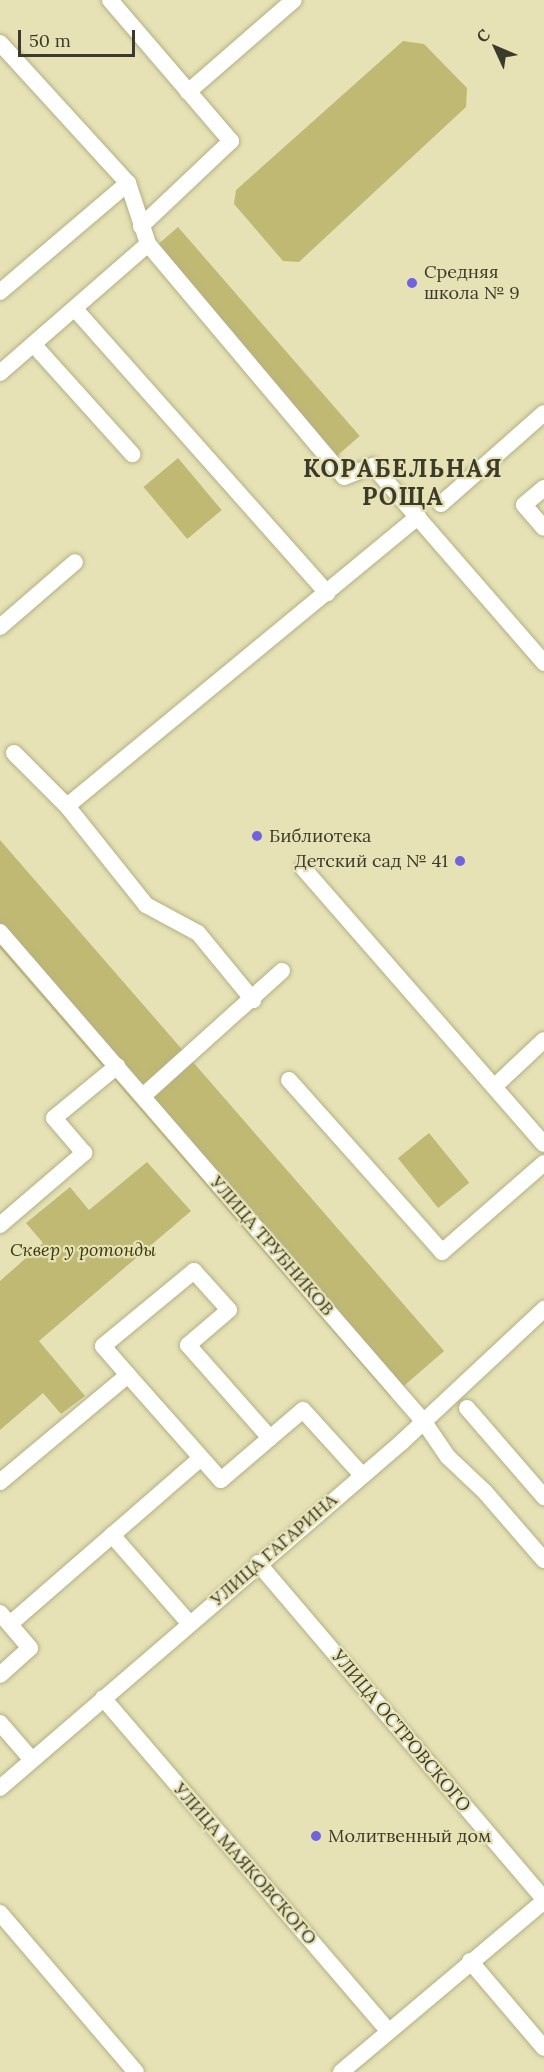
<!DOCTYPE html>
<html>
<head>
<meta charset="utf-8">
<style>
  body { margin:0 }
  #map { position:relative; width:544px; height:2072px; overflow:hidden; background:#e6e2b6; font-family:Lora,serif }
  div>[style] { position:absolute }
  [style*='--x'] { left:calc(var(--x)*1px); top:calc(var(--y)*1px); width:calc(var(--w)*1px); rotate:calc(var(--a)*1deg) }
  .green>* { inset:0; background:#c0b974; transform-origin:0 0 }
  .roads { filter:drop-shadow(0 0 2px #b4b085) drop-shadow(0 0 2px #b4b085) }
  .minor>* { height:16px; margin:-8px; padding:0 8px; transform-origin:8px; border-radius:8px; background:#fff }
  .dots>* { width:16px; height:16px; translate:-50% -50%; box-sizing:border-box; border:3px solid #e6e2b6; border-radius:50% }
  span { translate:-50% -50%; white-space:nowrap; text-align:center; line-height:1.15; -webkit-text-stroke:4.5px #e6e2b6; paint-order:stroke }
  .poi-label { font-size:18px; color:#3c3a29 }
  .left { translate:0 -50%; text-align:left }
  .right { translate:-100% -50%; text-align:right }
  .street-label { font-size:18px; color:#3c3a29 }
  .park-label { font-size:18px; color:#3d380d; font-style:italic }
  .district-label { font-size:24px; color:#3c3a29; font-weight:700; letter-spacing:1.5px }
  .north { position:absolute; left:466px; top:18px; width:60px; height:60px; -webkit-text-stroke:4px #e6e2b6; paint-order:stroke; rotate:314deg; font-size:16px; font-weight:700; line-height:24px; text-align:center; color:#3c3a29 }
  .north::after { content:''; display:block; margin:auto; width:21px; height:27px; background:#3c3a29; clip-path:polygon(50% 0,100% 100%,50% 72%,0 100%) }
  .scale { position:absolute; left:18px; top:30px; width:117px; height:27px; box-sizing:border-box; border:3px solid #3c3a29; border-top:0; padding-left:8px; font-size:18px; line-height:21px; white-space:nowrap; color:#3c3a29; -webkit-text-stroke:4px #e6e2b6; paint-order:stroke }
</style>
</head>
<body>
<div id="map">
  <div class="green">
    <div style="clip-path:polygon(403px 41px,424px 44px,467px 88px,466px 107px,299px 262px,283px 261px,234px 204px,236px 190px)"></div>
    <div style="left:178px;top:227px;width:277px;height:30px;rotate:49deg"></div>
    <div style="left:178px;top:458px;width:68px;height:45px;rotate:50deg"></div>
    <div style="left:0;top:840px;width:677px;height:71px;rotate:49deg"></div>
    <div style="left:429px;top:1133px;width:64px;height:40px;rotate:51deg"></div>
    <div style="clip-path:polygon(147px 1162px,191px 1211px,39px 1341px,85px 1396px,61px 1414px,43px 1393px,0 1430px,0 1281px,43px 1243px,26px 1223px,70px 1187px,89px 1210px)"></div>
  </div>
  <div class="roads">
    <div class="minor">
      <div style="--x:110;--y:0;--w:186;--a:49.4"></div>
      <div style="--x:231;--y:141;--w:124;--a:136.6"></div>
      <div style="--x:0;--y:43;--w:190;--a:47.6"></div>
      <div style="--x:128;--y:183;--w:64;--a:71.8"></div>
      <div style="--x:148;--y:244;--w:304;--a:49.9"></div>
      <div style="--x:344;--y:477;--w:31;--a:-21"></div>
      <div style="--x:373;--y:466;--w:261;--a:49"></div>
      <div style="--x:188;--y:92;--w:140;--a:-41"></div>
      <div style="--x:0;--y:292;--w:168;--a:-40.4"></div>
      <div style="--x:75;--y:309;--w:380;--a:48.4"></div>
      <div style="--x:34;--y:345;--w:147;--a:48"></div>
      <div style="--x:0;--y:373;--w:196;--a:-41.1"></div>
      <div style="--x:544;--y:488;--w:26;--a:140"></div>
      <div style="--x:524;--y:505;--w:30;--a:49"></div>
      <div style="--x:441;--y:504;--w:137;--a:-41.5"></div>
      <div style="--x:0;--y:627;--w:99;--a:-40.9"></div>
      <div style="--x:14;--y:753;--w:75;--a:45"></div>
      <div style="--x:67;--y:806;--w:127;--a:51.4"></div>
      <div style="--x:146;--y:905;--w:59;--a:28.3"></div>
      <div style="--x:198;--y:933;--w:87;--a:50.6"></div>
      <div style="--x:67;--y:806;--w:455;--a:-39.5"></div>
      <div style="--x:303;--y:868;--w:366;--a:48.9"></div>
      <div style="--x:0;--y:932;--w:648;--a:49.13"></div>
      <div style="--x:424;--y:1422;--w:42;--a:55.6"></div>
      <div style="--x:448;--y:1457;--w:51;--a:43.4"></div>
      <div style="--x:485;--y:1492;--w:90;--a:49.1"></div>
      <div style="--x:289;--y:1080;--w:230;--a:48.3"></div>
      <div style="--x:442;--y:1252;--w:135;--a:-41.1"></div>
      <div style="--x:495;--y:1086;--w:67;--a:-43.2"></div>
      <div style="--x:143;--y:1096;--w:187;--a:-42"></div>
      <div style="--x:0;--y:1225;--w:111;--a:-40.6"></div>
      <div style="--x:84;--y:1153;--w:46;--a:-130.6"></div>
      <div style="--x:54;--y:1118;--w:82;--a:-39.5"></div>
      <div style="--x:128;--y:1375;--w:140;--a:48.5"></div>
      <div style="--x:221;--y:1480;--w:65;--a:-40.6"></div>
      <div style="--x:467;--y:1408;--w:118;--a:49.1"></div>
      <div style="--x:0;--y:1482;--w:167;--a:-39.9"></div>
      <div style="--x:128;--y:1375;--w:38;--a:-131"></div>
      <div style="--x:103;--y:1346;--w:118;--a:-39.5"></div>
      <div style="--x:194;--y:1271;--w:52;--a:48.1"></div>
      <div style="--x:229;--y:1310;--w:54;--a:139.5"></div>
      <div style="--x:188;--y:1345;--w:124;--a:48.6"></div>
      <div style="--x:270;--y:1438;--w:43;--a:-40.3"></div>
      <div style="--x:303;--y:1410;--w:88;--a:47.8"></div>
      <div style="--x:112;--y:1535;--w:117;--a:48.8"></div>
      <div style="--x:258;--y:1563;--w:441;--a:49.6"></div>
      <div style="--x:0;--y:1613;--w:46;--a:49.4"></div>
      <div style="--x:30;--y:1648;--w:40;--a:138"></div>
      <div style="--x:10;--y:1624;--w:253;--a:-41"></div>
      <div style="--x:103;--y:1698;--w:436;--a:49.4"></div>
      <div style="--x:0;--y:1723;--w:49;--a:49.1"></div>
      <div style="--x:0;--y:1788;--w:530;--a:-40.72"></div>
      <div style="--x:402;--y:1442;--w:195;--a:-43.1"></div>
      <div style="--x:0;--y:1913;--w:209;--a:49.5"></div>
      <div style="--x:470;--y:1961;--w:114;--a:49.6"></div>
      <div style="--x:341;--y:2072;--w:265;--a:-40.1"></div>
    </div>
  </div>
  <div class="dots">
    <div style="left:412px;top:283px;background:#6f63de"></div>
    <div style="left:257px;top:836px;background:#6f63de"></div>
    <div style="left:460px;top:861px;background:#6f63de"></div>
    <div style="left:316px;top:1836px;background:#6f63de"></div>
  </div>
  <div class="poi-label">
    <span class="left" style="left:424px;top:283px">Средняя<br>школа № 9</span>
    <span class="left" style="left:269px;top:836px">Библиотека</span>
    <span class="right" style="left:448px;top:861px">Детский сад № 41</span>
    <span class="left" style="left:328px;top:1836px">Молитвенный дом</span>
  </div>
  <div class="street-label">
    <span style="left:272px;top:1246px;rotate:49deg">УЛИЦА ТРУБНИКОВ</span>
    <span style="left:274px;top:1550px;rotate:-41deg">УЛИЦА ГАГАРИНА</span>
    <span style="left:401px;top:1731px;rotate:50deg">УЛИЦА ОСТРОВСКОГО</span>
    <span style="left:245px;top:1864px;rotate:49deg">УЛИЦА МАЯКОВСКОГО</span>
  </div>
  <div class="park-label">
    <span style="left:83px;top:1250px">Сквер у ротонды</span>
  </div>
  <div class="district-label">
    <span style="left:403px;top:483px">КОРАБЕЛЬНАЯ<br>РОЩА</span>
  </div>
  <div class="north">С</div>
  <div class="scale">50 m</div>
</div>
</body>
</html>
